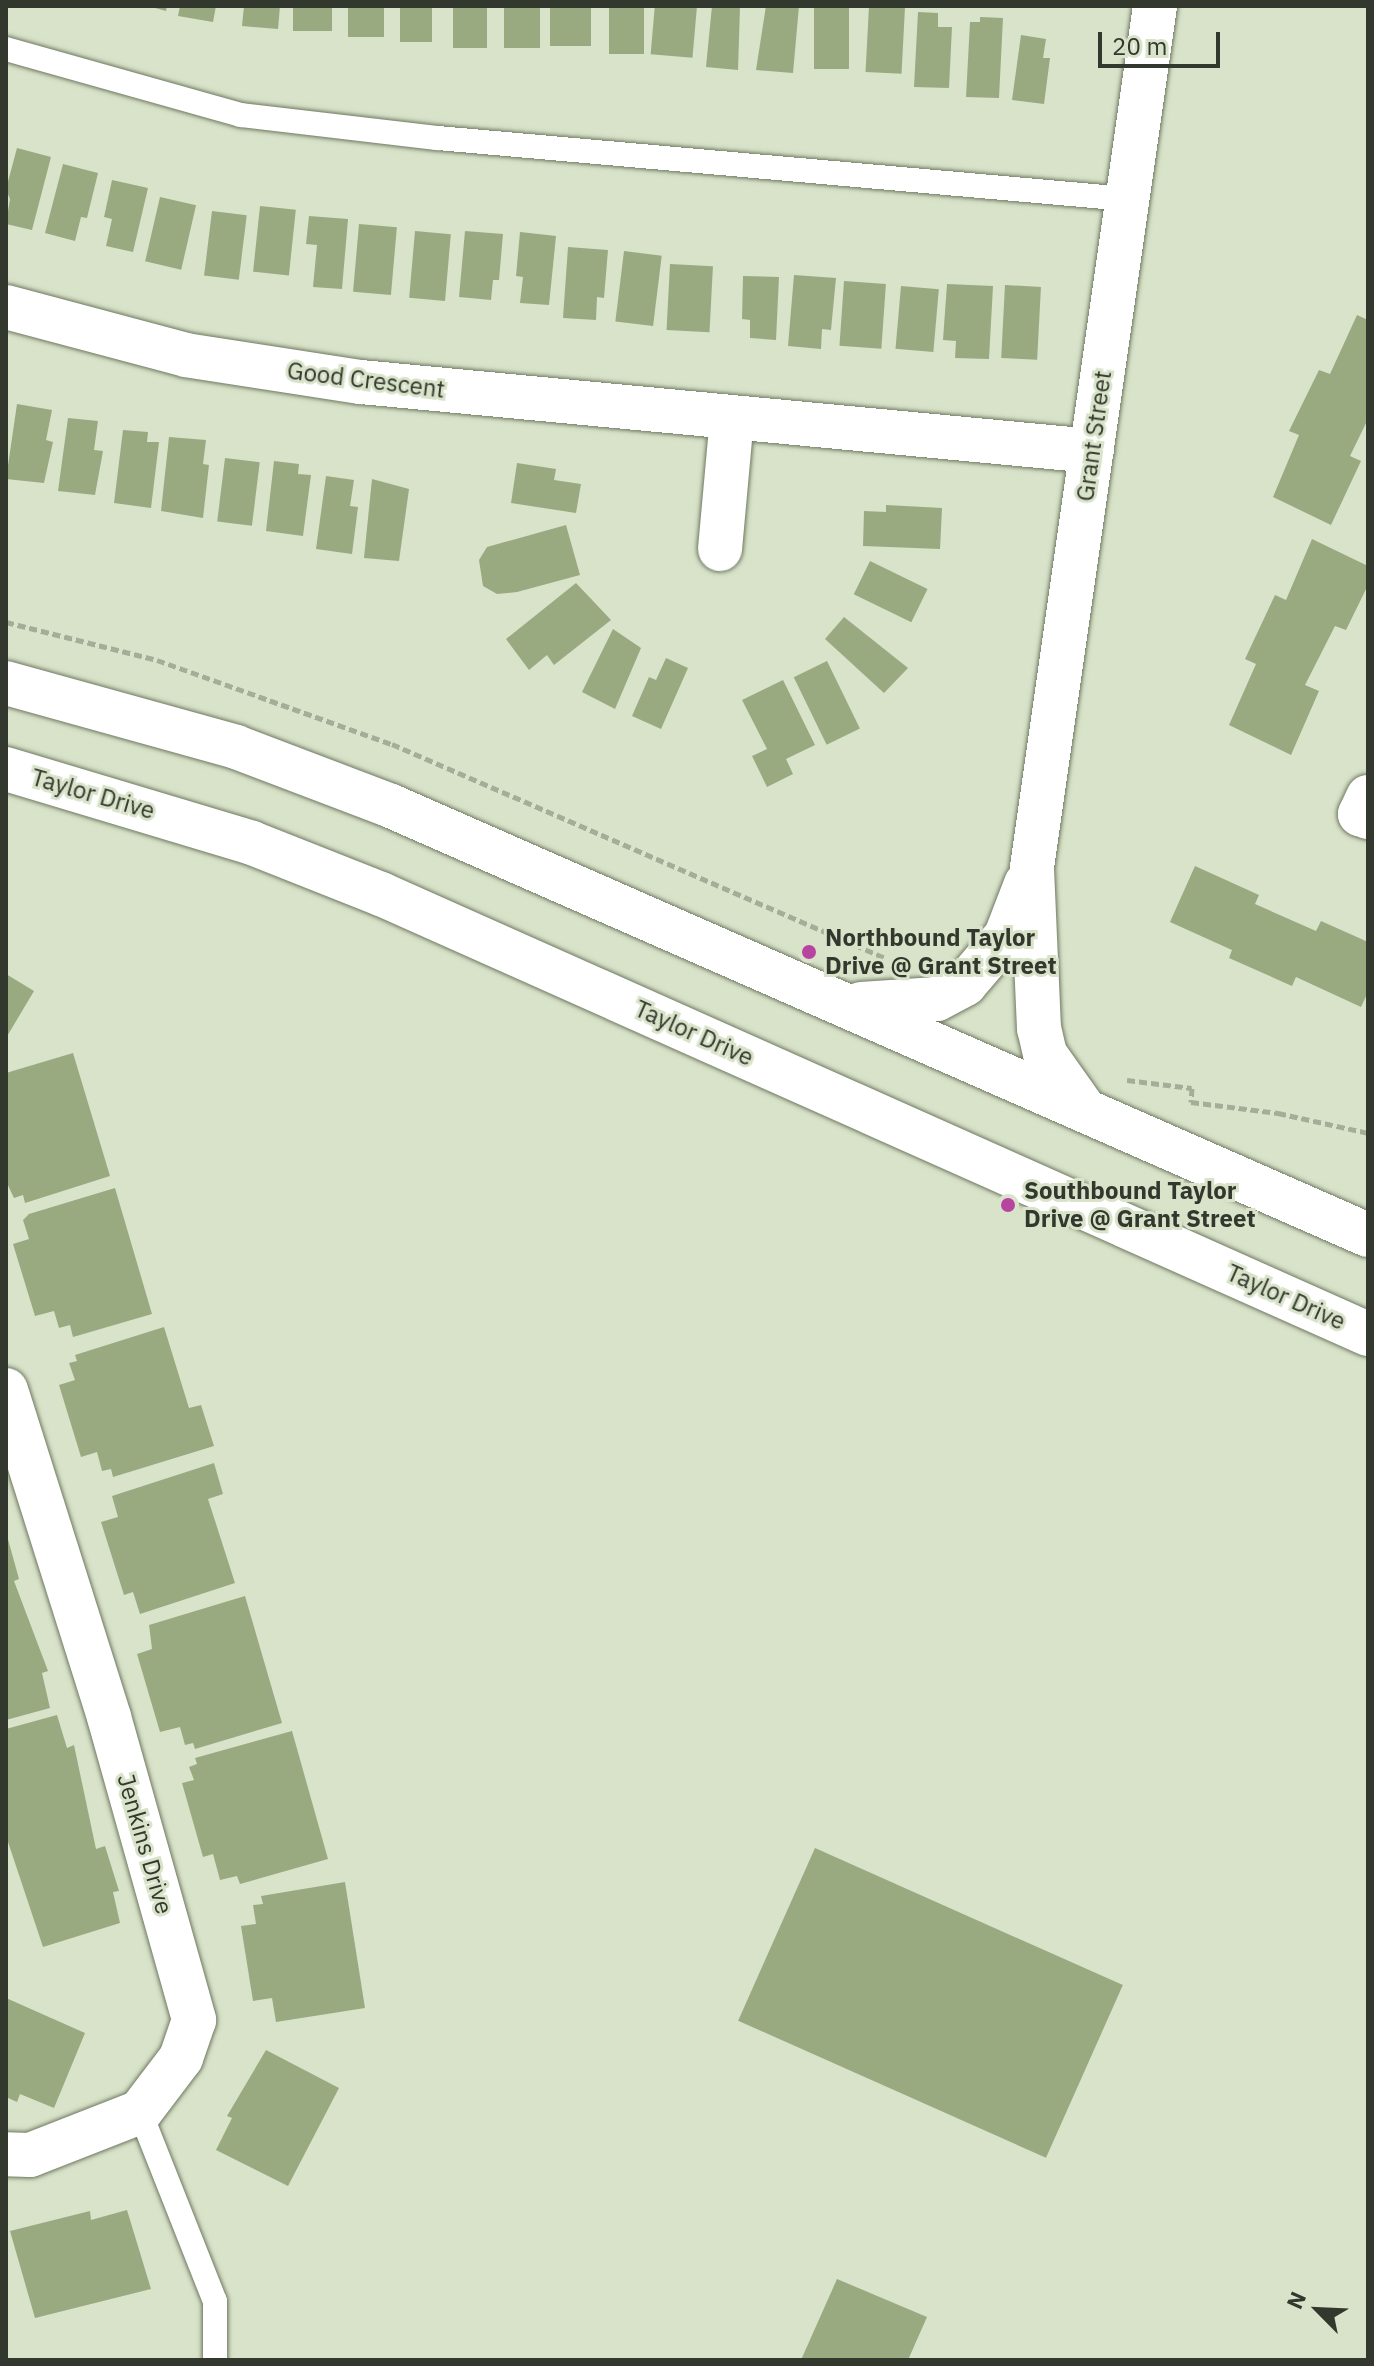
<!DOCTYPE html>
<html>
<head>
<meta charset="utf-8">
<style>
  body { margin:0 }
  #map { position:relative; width:1374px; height:2366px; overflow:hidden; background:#d8e3c9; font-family:"IBM Plex Sans",sans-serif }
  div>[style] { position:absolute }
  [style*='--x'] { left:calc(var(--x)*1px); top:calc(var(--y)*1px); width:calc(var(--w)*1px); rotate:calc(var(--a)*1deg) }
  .building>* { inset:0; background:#99aa81; transform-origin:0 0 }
  .path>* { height:5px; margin-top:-2.5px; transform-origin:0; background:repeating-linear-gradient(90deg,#a4ad98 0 8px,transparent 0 12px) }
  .roads { filter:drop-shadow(0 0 2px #6f7962) drop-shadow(0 0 2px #6f7962) }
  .lane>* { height:24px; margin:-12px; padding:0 12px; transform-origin:12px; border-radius:12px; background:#fff }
  .street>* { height:44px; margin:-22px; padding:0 22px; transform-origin:22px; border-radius:22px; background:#fff }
  .secondary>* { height:44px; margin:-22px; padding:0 22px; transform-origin:22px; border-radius:22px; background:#fff }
  .dots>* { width:22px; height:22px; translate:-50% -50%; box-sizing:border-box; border:4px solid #d8e3c9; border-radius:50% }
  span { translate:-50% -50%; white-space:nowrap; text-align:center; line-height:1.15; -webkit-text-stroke:6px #d8e3c9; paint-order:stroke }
  .street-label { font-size:24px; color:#33382e }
  .poi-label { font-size:24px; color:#33382e; font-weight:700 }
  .left { translate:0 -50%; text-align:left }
  .frame { position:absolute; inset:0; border:8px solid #33382e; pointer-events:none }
  .north { position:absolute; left:1278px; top:2270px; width:80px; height:80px; -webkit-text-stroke:6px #d8e3c9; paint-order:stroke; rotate:294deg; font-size:22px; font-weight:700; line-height:32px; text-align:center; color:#33382e }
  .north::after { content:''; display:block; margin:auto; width:28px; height:36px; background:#33382e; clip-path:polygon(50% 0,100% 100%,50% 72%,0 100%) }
  .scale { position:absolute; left:1098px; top:32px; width:122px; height:36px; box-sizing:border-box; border:4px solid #33382e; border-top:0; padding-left:10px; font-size:24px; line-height:28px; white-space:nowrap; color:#33382e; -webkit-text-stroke:6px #d8e3c9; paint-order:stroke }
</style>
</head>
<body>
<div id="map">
  <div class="building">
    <div style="clip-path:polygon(148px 6px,167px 6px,166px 11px)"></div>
    <div style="clip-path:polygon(180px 6px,216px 6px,213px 22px,178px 16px)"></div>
    <div style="clip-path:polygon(244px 6px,280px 6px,278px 29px,242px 26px)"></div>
    <div style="left:293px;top:6px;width:39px;height:25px"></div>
    <div style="left:348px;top:6px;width:36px;height:31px"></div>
    <div style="left:400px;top:6px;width:32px;height:36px"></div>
    <div style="left:453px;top:6px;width:34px;height:42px"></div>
    <div style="left:504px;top:6px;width:36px;height:42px"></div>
    <div style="left:550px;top:6px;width:41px;height:40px"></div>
    <div style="left:609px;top:6px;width:35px;height:48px"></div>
    <div style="left:697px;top:6px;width:52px;height:42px;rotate:95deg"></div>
    <div style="clip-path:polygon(712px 6px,740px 6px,738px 70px,706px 67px)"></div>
    <div style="clip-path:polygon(766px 6px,799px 6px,793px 73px,756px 70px)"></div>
    <div style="left:814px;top:6px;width:35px;height:63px"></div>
    <div style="left:869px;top:6px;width:36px;height:66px;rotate:3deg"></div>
    <div style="clip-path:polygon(918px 12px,938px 13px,938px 27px,952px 27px,949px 88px,914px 87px)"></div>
    <div style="clip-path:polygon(980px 17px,1003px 18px,999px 98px,966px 97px,970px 22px,980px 22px)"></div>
    <div style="clip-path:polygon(1021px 35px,1046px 39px,1043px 58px,1050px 58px,1044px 104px,1012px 100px)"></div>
    <div style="clip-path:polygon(17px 148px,51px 157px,32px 230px,6px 224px,10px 199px,6px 189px)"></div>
    <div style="clip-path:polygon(63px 164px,98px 173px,87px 218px,81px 217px,75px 241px,45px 233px)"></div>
    <div style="clip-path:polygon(112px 180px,148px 188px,133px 252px,106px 246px,112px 219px,104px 217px)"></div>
    <div style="left:160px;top:197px;width:37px;height:66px;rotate:13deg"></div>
    <div style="left:260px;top:206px;width:36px;height:66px;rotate:6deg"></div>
    <div style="left:212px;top:211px;width:35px;height:65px;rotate:7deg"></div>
    <div style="clip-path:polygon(309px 216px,348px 219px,342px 289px,313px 287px,317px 245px,306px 244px)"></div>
    <div style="left:359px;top:224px;width:38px;height:68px;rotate:5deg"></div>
    <div style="left:415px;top:231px;width:36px;height:67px;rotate:5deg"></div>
    <div style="clip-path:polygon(465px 231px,503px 234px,499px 280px,493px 280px,491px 300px,459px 297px)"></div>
    <div style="clip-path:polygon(520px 232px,556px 236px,549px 305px,520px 303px,523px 277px,516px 276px)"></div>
    <div style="clip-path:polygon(568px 247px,608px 250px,604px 298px,597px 297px,596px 320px,563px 318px)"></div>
    <div style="left:624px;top:251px;width:38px;height:71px;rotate:7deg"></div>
    <div style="left:670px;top:264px;width:43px;height:66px;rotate:3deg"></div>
    <div style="clip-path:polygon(794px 275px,836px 278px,831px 330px,822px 329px,821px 349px,788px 346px)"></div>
    <div style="clip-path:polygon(743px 276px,779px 277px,776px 340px,750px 338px,750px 320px,742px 319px)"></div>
    <div style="left:844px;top:281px;width:42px;height:65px;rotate:4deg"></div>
    <div style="clip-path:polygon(947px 284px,993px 286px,989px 359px,955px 358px,956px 341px,943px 340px)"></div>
    <div style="left:1005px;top:285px;width:36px;height:73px;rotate:3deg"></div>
    <div style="left:901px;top:286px;width:38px;height:63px;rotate:5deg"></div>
    <div style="clip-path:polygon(1357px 315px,1368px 320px,1368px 419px,1350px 456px,1361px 461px,1331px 525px,1273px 497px,1299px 435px,1289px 431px,1319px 370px,1330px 374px)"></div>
    <div style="clip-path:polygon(17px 404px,52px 410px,46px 440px,53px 442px,44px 483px,6px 479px)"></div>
    <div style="clip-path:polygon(68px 418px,98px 421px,94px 450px,103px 451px,95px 495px,58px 491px)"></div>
    <div style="clip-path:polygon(123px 430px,148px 432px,147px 442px,159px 442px,151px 508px,114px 503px)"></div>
    <div style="clip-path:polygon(169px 437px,206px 440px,203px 464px,209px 465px,203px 518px,161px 511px)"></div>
    <div style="left:225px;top:458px;width:35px;height:64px;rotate:7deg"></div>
    <div style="clip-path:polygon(274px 461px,299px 464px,298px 474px,311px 475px,303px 536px,266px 531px)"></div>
    <div style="clip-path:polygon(517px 463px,556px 469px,554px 480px,581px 484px,576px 513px,511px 503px)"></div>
    <div style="clip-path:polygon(326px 476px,354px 480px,350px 506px,358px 507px,352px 554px,316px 549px)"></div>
    <div style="clip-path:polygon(372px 479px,409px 489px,399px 561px,364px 558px)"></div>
    <div style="clip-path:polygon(886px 505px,942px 508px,940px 549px,863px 546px,864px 511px,886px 512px)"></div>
    <div style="clip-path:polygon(566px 525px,580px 575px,517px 592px,497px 594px,483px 586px,479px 560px,487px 547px)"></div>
    <div style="clip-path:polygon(1312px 539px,1368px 566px,1368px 585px,1346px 630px,1335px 626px,1305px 685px,1319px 691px,1291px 755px,1229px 725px,1256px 664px,1245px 659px,1275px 595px,1286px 600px)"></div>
    <div style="left:870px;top:561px;width:64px;height:37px;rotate:26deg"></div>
    <div style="clip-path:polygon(576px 583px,611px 620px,554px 665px,547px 655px,529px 670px,506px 639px)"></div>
    <div style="clip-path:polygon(844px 617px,908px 668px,884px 693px,825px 639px)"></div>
    <div style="clip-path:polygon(613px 629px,641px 648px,615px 709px,582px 692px)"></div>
    <div style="clip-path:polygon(666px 658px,688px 668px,661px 729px,632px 716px,649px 677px,656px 680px)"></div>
    <div style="left:827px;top:661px;width:75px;height:37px;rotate:64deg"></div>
    <div style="clip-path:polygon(783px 680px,815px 745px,786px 759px,793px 774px,767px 787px,752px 756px,767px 749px,742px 700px)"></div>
    <div style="clip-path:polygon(1195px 866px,1259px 895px,1255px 904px,1316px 931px,1321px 921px,1368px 942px,1368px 992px,1361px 1007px,1296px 977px,1292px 986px,1229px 958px,1232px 950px,1170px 922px)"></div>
    <div style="clip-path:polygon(6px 974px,34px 991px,6px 1038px)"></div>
    <div style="clip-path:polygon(73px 1053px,110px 1176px,25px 1203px,23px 1195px,14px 1198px,6px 1181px,6px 1073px)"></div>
    <div style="clip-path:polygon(115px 1188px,152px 1314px,73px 1337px,70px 1325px,59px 1328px,54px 1311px,35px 1316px,13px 1244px,29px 1239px,23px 1220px,29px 1214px)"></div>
    <div style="clip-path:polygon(164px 1327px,189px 1408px,201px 1405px,214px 1446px,113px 1477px,111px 1469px,102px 1471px,97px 1452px,81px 1457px,59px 1385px,75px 1380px,69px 1363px,77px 1361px,75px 1355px)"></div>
    <div style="clip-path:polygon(214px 1463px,223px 1494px,208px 1499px,235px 1583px,140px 1614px,133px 1592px,124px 1595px,101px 1522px,118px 1517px,112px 1496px)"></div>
    <div style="clip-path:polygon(6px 1532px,19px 1579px,14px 1581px,48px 1671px,42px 1673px,50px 1708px,6px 1720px)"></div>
    <div style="clip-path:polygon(245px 1596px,282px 1723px,195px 1749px,193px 1743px,185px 1745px,180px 1727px,160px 1732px,137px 1654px,152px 1649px,149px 1625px)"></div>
    <div style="clip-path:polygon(57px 1715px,67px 1748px,74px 1745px,96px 1849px,105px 1846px,119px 1891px,113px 1892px,120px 1923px,43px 1947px,6px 1836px,6px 1729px)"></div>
    <div style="clip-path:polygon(292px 1731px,328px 1859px,240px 1884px,237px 1876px,220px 1880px,213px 1854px,203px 1857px,182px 1783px,194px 1780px,189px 1767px,197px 1764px,195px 1758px)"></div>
    <div style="left:815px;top:1848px;width:337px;height:189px;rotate:24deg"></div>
    <div style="clip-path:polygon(345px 1882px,365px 2008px,276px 2022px,272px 1998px,253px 2001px,241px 1926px,256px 1924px,253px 1905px,263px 1904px,261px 1896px)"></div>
    <div style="clip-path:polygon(6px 1998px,85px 2033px,54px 2108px,20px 2094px,17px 2102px,6px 2097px)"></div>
    <div style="clip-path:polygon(266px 2050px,339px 2088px,288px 2186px,216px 2150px,232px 2118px,227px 2116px)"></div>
    <div style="clip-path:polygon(127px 2210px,151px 2289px,35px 2318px,10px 2231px,90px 2211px,91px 2220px)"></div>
    <div style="clip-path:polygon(837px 2279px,927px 2317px,908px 2360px,801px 2360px)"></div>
  </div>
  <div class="path">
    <div style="--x:6;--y:622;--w:156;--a:14.1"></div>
    <div style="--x:157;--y:660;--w:250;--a:19.7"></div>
    <div style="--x:392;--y:744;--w:537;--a:23.46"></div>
    <div style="--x:1127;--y:1080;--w:65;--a:7"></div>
    <div style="--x:1192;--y:1088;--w:14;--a:94"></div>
    <div style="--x:1191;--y:1102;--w:88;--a:7.2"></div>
    <div style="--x:1278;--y:1113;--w:92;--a:12.5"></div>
  </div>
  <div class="roads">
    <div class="lane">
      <div style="--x:6;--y:49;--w:244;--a:15.7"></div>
      <div style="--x:241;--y:115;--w:198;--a:6.7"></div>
      <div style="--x:438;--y:138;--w:692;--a:5.06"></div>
      <div style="--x:140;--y:2112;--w:203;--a:68.4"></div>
      <div style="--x:215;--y:2301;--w:59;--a:90"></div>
    </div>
    <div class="street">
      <div style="--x:6;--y:307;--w:186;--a:14.9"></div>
      <div style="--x:186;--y:355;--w:177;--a:8.8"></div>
      <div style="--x:361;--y:382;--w:734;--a:5.39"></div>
      <div style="--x:720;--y:549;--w:132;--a:-84.8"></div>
      <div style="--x:1368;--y:797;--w:19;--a:115"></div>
      <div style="--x:1360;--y:814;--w:9;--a:21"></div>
      <div style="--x:6;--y:1390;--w:343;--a:72.5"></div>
      <div style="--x:109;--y:1717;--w:315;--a:74.3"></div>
      <div style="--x:194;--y:2020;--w:40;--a:108.9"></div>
      <div style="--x:181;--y:2058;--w:68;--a:127.2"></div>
      <div style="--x:140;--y:2112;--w:118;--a:158.6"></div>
      <div style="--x:30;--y:2155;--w:24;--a:-178"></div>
    </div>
    <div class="secondary">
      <div style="--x:6;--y:683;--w:239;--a:15.5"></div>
      <div style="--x:236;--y:747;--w:166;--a:20.8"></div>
      <div style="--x:391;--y:806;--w:1067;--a:23.71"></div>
      <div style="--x:6;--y:769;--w:257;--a:16.7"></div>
      <div style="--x:252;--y:843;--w:139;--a:21.6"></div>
      <div style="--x:381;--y:894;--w:1081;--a:24.03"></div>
      <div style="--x:861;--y:1004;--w:76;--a:-3.8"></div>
      <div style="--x:937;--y:999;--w:32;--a:-28"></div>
      <div style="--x:965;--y:984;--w:63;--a:-49.5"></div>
      <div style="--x:1006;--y:936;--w:56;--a:-69"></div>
      <div style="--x:1081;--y:1105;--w:62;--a:-125.2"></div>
      <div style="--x:1045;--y:1054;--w:26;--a:-103"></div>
      <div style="--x:1039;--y:1029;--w:162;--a:-92.5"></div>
      <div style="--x:1032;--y:867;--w:870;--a:-81.87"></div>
    </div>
  </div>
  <div class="dots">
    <div style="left:809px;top:952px;background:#b745a0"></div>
    <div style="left:1008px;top:1205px;background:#b745a0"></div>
  </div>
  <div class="street-label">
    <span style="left:366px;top:380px;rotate:7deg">Good Crescent</span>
    <span style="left:1094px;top:436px;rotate:-82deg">Grant Street</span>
    <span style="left:93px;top:794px;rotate:16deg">Taylor Drive</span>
    <span style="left:694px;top:1033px;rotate:24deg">Taylor Drive</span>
    <span style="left:1286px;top:1297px;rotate:24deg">Taylor Drive</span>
    <span style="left:145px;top:1844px;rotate:74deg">Jenkins Drive</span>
  </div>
  <div class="poi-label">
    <span class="left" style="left:825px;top:952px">Northbound Taylor<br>Drive @ Grant Street</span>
    <span class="left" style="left:1024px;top:1205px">Southbound Taylor<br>Drive @ Grant Street</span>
  </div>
  <div class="frame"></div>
  <div class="north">N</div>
  <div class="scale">20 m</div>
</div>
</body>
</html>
